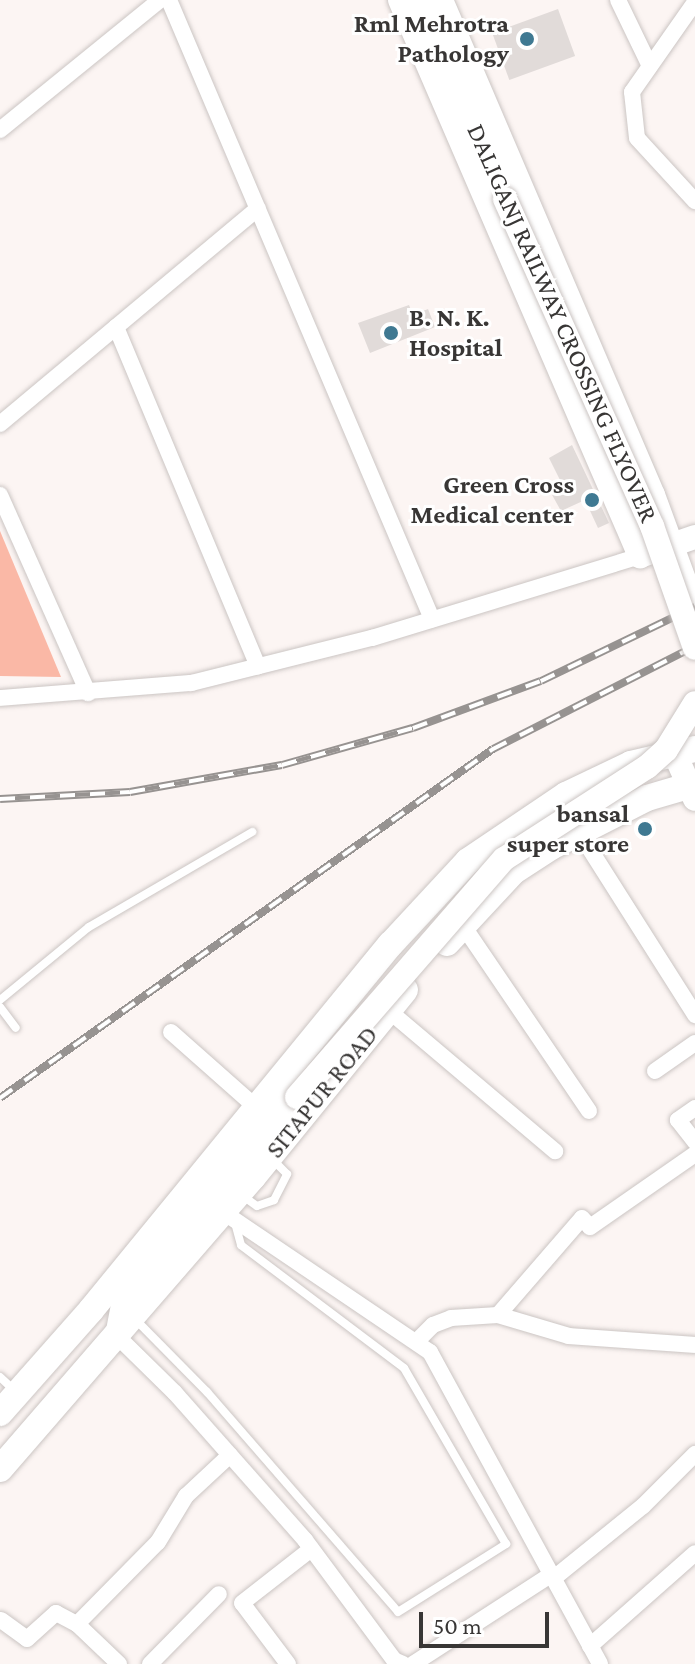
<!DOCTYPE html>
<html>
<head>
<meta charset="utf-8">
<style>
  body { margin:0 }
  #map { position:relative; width:695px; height:1664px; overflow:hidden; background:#fcf5f3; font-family:"Crimson Pro",serif }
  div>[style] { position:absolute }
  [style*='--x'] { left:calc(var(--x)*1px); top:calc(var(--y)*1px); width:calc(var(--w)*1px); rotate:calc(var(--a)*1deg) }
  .green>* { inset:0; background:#fab8a6 }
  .building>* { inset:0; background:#e1dbd9; transform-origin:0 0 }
  .roads { filter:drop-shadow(0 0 2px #cbc5c3) drop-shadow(0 0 2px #cbc5c3) }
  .lane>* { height:8px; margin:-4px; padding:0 4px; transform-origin:4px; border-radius:4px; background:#fff }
  .street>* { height:16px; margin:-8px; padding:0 8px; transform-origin:8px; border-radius:8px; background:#fff }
  .secondary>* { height:24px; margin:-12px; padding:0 12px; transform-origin:12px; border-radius:12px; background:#fff }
  .primary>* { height:26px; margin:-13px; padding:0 13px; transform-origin:13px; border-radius:13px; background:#fff }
  .rail>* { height:8px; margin-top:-4px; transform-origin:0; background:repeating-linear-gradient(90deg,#fff 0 15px,#979391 0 30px); box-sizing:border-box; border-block:2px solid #979391 }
  .bridges { filter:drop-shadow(0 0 2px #cbc5c3) drop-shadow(0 0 2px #cbc5c3) }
  .secondary-bridge>* { height:24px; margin:-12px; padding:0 12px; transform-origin:12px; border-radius:12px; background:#fff }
  .dots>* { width:22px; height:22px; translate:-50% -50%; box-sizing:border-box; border:4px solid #fff; border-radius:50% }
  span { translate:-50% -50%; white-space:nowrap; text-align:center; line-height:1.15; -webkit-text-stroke:6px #fff; paint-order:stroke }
  .poi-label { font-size:26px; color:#383635; font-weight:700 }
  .right { translate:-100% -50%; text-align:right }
  .left { translate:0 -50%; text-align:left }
  .street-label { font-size:26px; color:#383635 }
  .scale { position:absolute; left:419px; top:1612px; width:130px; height:36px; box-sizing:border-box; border:4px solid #383635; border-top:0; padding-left:10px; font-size:24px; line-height:28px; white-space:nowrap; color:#383635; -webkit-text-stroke:6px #fff; paint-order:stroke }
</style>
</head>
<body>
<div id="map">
  <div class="green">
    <div style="clip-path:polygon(0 531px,61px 677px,0 676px)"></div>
  </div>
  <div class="building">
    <div style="left:558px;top:9px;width:50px;height:70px;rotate:70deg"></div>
    <div style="clip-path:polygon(409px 305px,413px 315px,428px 309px,435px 327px,370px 353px,358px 323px)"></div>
    <div style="clip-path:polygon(572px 445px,609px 523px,598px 528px,585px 500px,561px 511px,551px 493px,560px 480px,549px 458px)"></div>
  </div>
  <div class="roads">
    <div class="lane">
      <div style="--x:0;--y:1000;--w:115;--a:-39.4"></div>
      <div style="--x:89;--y:927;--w:189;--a:-30.2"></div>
      <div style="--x:0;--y:1007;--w:26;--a:53"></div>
      <div style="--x:243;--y:1196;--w:17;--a:36"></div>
      <div style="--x:257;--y:1206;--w:18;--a:-19"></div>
      <div style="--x:274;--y:1200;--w:29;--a:-63"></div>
      <div style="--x:287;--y:1174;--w:20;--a:-135"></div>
      <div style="--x:134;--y:1318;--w:104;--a:45.4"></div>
      <div style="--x:207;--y:1392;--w:291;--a:49"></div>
      <div style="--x:398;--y:1612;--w:128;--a:-32.2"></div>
      <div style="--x:506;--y:1544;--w:203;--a:-120.1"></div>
      <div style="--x:404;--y:1368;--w:204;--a:-143"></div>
      <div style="--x:241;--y:1245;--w:20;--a:-105"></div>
      <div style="--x:0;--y:1377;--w:19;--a:43"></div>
    </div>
    <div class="street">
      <div style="--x:169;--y:0;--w:673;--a:66.98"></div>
      <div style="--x:618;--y:0;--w:71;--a:64.2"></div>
      <div style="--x:695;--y:2;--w:110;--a:125"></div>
      <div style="--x:632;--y:92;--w:46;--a:83.8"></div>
      <div style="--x:637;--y:138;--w:86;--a:47.4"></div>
      <div style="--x:0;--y:130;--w:206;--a:-39.1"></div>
      <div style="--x:116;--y:327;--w:368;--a:67.3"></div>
      <div style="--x:0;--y:424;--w:336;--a:-39.9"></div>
      <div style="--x:0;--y:495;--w:217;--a:66"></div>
      <div style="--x:0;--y:698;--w:192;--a:-4.5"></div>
      <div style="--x:191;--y:683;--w:187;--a:-14"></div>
      <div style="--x:372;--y:638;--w:280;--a:-17"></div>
      <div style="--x:579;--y:832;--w:217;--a:57.6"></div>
      <div style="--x:462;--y:924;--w:226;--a:55.8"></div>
      <div style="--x:388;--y:1010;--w:219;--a:40.2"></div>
      <div style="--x:171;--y:1032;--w:115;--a:41.5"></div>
      <div style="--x:655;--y:1071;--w:49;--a:-35"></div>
      <div style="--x:695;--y:1108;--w:21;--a:145"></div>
      <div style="--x:678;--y:1120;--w:28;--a:52"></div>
      <div style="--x:223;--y:1212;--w:250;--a:34.1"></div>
      <div style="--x:430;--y:1352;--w:355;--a:61.4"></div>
      <div style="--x:498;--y:1315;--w:128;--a:-49.1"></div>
      <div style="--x:582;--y:1218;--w:12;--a:48"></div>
      <div style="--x:590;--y:1227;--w:128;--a:-34.8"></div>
      <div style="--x:117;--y:1336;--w:81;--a:44.5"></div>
      <div style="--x:175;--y:1393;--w:196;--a:48.5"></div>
      <div style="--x:305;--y:1540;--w:149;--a:53.4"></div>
      <div style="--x:394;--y:1660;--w:10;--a:24"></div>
      <div style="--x:416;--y:1342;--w:24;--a:-45"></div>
      <div style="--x:433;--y:1325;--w:19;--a:-21"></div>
      <div style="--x:451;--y:1318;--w:47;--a:-3.7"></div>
      <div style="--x:498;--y:1315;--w:74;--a:16.5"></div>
      <div style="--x:569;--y:1336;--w:126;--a:4.1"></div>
      <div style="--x:554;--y:1578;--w:114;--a:-39"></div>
      <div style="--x:643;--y:1506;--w:74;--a:-45"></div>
      <div style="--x:1;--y:1620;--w:32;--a:36"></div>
      <div style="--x:27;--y:1639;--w:39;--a:-42"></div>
      <div style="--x:56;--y:1613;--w:24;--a:28"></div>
      <div style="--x:590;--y:1646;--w:140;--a:-41.5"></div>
      <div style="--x:119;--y:1664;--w:58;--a:-136.4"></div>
      <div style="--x:77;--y:1624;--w:115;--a:-45.4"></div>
      <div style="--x:158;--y:1542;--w:54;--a:-58.7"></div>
      <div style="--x:186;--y:1496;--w:60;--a:-43"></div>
      <div style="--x:150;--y:1664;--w:98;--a:-45.4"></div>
      <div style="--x:288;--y:1664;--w:76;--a:-127"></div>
      <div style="--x:242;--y:1603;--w:88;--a:-38"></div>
      <div style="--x:413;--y:1664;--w:166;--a:-32.9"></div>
    </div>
    <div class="secondary">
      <div style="--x:400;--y:0;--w:606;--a:66.65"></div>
      <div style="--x:640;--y:556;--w:58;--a:-19.1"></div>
      <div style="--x:421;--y:0;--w:216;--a:67.1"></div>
      <div style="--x:441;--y:0;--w:538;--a:66.82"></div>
      <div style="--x:653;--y:495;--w:121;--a:69.8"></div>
      <div style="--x:675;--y:754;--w:49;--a:66"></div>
      <div style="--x:117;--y:1336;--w:36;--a:-79"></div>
      <div style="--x:124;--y:1301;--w:267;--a:-49.7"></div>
    </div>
    <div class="primary">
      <div style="--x:447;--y:943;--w:98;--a:-47.1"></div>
      <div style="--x:514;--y:871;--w:44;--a:-33"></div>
      <div style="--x:551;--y:847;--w:108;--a:-27"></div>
      <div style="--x:647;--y:798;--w:50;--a:-16.3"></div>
      <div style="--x:0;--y:1413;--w:137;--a:-48.5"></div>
      <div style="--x:91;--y:1310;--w:473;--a:-50.7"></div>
      <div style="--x:391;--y:944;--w:113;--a:-47.1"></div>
      <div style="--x:468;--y:861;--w:118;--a:-34"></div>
      <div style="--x:566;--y:795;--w:72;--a:-25.5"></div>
      <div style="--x:631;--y:764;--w:66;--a:-13.2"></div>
      <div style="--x:0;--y:1469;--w:386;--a:-49.1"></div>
      <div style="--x:253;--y:1177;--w:241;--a:-50.9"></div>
    </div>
  </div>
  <div class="rail">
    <div style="--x:0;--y:799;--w:130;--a:-3.1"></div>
    <div style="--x:130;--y:792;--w:154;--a:-10.1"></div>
    <div style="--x:282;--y:765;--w:136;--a:-15.8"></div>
    <div style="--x:413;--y:728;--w:136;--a:-20.2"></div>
    <div style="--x:541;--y:681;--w:171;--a:-25.7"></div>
    <div style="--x:0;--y:1098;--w:604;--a:-35.3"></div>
    <div style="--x:493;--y:749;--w:227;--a:-27"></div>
  </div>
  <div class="bridges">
    <div class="secondary-bridge">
      <div style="--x:505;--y:199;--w:359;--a:65.8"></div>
      <div style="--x:652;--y:526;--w:129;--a:70.6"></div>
      <div style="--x:297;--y:1097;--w:315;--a:-49"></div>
      <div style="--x:504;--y:859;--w:170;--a:-32.8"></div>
      <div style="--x:647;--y:767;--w:25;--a:-42"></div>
      <div style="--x:666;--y:750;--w:55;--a:-58.3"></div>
    </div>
  </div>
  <div class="dots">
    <div style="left:527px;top:39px;background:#3f7992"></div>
    <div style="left:391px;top:333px;background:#3f7992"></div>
    <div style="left:592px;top:500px;background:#3f7992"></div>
    <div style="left:645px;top:829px;background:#3f7992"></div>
  </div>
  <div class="poi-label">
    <span class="right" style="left:509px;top:39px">Rml Mehrotra<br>Pathology</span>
    <span class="left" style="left:409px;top:333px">B. N. K.<br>Hospital</span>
    <span class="right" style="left:574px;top:500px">Green Cross<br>Medical center</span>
    <span class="right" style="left:629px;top:829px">bansal<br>super store</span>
  </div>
  <div class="street-label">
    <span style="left:562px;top:323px;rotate:66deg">DALIGANJ RAILWAY CROSSING FLYOVER</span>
    <span style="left:322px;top:1092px;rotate:-51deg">SITAPUR ROAD</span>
  </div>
  <div class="scale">50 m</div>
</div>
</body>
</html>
